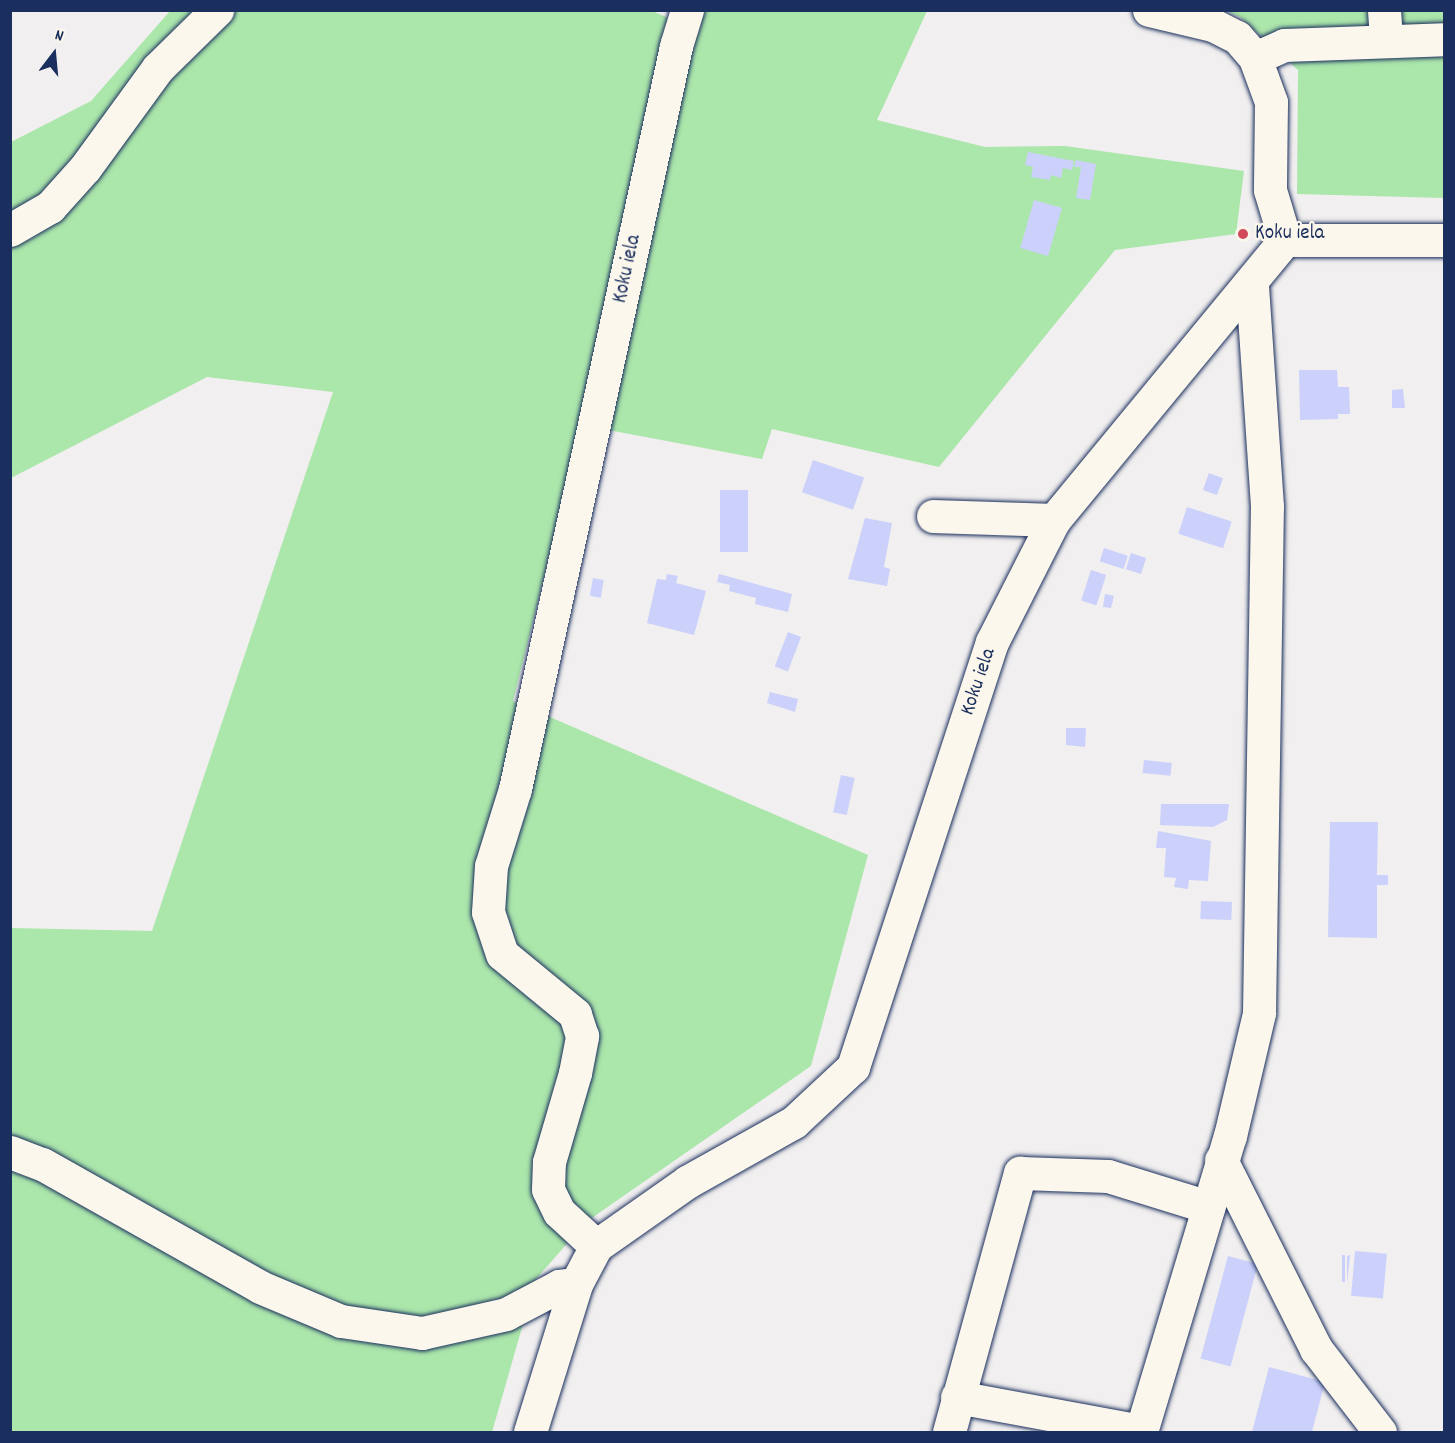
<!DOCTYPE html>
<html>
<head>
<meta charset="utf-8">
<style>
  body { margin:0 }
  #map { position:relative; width:1455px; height:1443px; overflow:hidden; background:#f1efef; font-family:Dekko,sans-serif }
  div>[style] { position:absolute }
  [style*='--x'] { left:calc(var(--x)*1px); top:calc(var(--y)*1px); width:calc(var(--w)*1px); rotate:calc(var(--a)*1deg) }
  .green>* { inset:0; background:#abe6ab }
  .building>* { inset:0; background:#cbd1fa; transform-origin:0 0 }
  .roads { filter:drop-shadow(0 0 2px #1b2f5e) drop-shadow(0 0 2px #1b2f5e) }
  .minor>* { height:33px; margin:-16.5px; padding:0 16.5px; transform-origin:16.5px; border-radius:16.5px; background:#fbf7ec }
  .dots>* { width:16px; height:16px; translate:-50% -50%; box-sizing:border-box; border:3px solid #fbf7ec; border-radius:50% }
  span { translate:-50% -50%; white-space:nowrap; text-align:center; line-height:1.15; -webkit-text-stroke:4.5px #fbf7ec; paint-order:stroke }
  .poi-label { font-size:21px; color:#1b2f5e }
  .left { translate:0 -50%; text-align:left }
  .street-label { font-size:21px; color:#1b2f5e }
  .frame { position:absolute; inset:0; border:12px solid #1b2f5e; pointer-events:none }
  .north { position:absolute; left:24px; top:24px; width:60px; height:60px; -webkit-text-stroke:4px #fbf7ec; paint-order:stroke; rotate:16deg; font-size:16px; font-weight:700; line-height:24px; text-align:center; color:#1b2f5e }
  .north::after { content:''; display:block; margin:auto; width:21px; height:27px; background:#1b2f5e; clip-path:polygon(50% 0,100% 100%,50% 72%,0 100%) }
</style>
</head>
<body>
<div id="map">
  <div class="green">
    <div style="clip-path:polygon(650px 10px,673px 20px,675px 10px,927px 11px,877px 120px,985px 147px,1065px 146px,1244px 171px,1236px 234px,1115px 250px,939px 467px,772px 429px,762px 459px,582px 425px,513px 701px,868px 855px,811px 1066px,586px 1222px,536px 1279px,492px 1432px,11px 1432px,11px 928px,152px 931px,333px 392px,207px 377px,11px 478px,11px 142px,91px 101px,170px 11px)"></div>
    <div style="clip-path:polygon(1226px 11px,1444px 11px,1444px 198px,1297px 194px,1298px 70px,1240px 17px)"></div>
  </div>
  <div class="building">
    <div style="clip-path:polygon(1028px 152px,1074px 161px,1072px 170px,1063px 168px,1061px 178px,1051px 175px,1050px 180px,1031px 177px,1033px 167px,1025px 165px)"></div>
    <div style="clip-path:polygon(1076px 160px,1096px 164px,1090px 200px,1076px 198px,1081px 167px,1074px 167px)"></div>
    <div style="left:1034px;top:200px;width:29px;height:50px;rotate:16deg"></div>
    <div style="clip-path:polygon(1299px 370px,1337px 370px,1338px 387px,1349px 387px,1350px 414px,1338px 414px,1338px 419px,1300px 420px)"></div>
    <div style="clip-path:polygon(1403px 389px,1405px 408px,1392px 408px,1392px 390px)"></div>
    <div style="left:813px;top:460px;width:54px;height:34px;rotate:19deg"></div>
    <div style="left:1209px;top:473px;width:15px;height:18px;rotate:20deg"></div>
    <div style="left:720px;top:490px;width:28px;height:62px"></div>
    <div style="left:1187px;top:507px;width:47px;height:28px;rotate:18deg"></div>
    <div style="clip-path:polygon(865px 518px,892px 523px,884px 567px,890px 569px,887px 586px,848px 579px)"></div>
    <div style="left:1104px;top:548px;width:25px;height:14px;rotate:18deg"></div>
    <div style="left:1131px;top:553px;width:16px;height:17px;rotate:18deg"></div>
    <div style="left:1091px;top:570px;width:16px;height:32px;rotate:18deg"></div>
    <div style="clip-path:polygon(667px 574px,678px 576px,676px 583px,706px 591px,694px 635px,647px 623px,657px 579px,666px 580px)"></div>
    <div style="clip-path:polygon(719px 574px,792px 594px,788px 612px,755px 604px,756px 598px,729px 591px,730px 585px,717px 582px)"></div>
    <div style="left:593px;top:578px;width:11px;height:18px;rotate:10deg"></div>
    <div style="clip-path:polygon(1105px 594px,1114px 596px,1111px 608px,1103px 607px)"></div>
    <div style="left:788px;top:632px;width:14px;height:37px;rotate:21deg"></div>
    <div style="clip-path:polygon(770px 692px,798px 699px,795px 712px,767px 703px)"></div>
    <div style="clip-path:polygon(1066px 728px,1086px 728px,1085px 747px,1066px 745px)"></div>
    <div style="left:1144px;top:760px;width:28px;height:13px;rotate:6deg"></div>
    <div style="left:841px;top:775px;width:14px;height:38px;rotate:12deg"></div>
    <div style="clip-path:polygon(1161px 804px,1229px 804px,1227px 820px,1213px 827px,1160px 825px)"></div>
    <div style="clip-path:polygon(1330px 822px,1378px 822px,1377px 875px,1388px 875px,1388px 885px,1377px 885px,1377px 938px,1328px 937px)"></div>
    <div style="clip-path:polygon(1158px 831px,1211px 841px,1208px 881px,1189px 880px,1188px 889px,1174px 887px,1176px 878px,1164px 877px,1166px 848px,1156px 848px)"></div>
    <div style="left:1201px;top:901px;width:31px;height:18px;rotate:2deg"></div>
    <div style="left:1355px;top:1251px;width:32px;height:45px;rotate:5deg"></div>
    <div style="left:1342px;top:1255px;width:3px;height:27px"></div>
    <div style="clip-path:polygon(1350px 1255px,1347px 1283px,1347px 1256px)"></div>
    <div style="left:1228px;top:1256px;width:31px;height:106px;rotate:15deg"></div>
    <div style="clip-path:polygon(1269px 1367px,1325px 1382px,1312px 1432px,1252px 1432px)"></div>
  </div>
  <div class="roads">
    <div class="minor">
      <div style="--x:1149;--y:10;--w:66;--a:13.2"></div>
      <div style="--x:1213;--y:25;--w:27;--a:27"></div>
      <div style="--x:1237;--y:37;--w:28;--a:49"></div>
      <div style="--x:1255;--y:58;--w:47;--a:70"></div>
      <div style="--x:1271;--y:102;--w:88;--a:90.7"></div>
      <div style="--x:1270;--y:190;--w:52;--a:73.3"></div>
      <div style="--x:1384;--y:10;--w:30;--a:86"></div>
      <div style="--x:1255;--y:58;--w:32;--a:-24"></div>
      <div style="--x:1284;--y:45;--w:160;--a:-2.1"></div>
      <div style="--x:10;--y:230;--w:46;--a:-29.9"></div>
      <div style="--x:50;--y:207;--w:52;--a:-48.1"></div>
      <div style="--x:85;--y:168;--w:124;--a:-53.9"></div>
      <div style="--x:158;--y:68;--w:83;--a:-44.5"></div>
      <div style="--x:1285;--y:240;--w:159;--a:0"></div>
      <div style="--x:933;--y:516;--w:121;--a:1.9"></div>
      <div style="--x:10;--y:1152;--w:34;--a:21"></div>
      <div style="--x:42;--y:1164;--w:250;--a:29.4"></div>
      <div style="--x:260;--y:1287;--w:88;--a:22.8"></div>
      <div style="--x:341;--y:1321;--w:82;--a:8.4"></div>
      <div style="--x:422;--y:1333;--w:86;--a:-12.7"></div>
      <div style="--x:506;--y:1314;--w:60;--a:-27.8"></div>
      <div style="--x:559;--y:1286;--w:17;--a:-7"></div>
      <div style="--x:1221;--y:1160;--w:212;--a:63.3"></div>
      <div style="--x:1316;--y:1349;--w:105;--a:52.4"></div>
      <div style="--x:596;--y:1246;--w:50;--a:-137.4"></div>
      <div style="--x:559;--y:1212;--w:25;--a:-116"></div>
      <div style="--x:548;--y:1189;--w:27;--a:-88"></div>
      <div style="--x:549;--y:1162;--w:93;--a:-73.7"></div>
      <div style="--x:575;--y:1073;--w:38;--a:-79"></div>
      <div style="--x:582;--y:1036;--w:23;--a:-108"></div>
      <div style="--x:575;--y:1014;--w:94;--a:-140.6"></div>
      <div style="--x:502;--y:954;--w:44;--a:-108.4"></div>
      <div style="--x:488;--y:912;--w:46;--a:-86.3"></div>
      <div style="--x:491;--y:866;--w:81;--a:-72.7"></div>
      <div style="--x:515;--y:789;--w:760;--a:-77.77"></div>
      <div style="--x:676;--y:46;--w:38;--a:-73"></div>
      <div style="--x:957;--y:1397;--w:187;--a:10.5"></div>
      <div style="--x:530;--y:1432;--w:155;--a:-72.7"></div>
      <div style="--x:576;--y:1284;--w:43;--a:-62.2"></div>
      <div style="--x:596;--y:1246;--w:111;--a:-35.1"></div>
      <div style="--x:687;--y:1182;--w:123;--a:-29.3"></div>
      <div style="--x:794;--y:1122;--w:81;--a:-43"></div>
      <div style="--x:853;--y:1067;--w:447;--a:-71.9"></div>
      <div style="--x:992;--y:642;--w:137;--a:-63.1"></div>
      <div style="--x:1054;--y:520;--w:363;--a:-50.5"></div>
      <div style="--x:949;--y:1432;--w:269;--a:-74.7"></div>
      <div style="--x:1020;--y:1173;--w:88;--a:2"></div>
      <div style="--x:1108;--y:1176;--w:105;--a:17.2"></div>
      <div style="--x:1141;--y:1432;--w:309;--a:-73.3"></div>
      <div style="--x:1230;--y:1136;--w:126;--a:-76.7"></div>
      <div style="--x:1259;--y:1013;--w:507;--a:-89.1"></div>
      <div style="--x:1267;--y:506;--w:223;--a:-93.9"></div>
    </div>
  </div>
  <div class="dots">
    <div style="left:1243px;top:234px;background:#d1495b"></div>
  </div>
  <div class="poi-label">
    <span class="left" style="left:1255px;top:234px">Koku iela</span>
  </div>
  <div class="street-label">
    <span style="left:628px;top:269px;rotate:-78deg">Koku iela</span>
    <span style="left:979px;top:682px;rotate:-71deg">Koku iela</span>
  </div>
  <div class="frame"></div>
  <div class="north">N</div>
</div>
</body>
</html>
